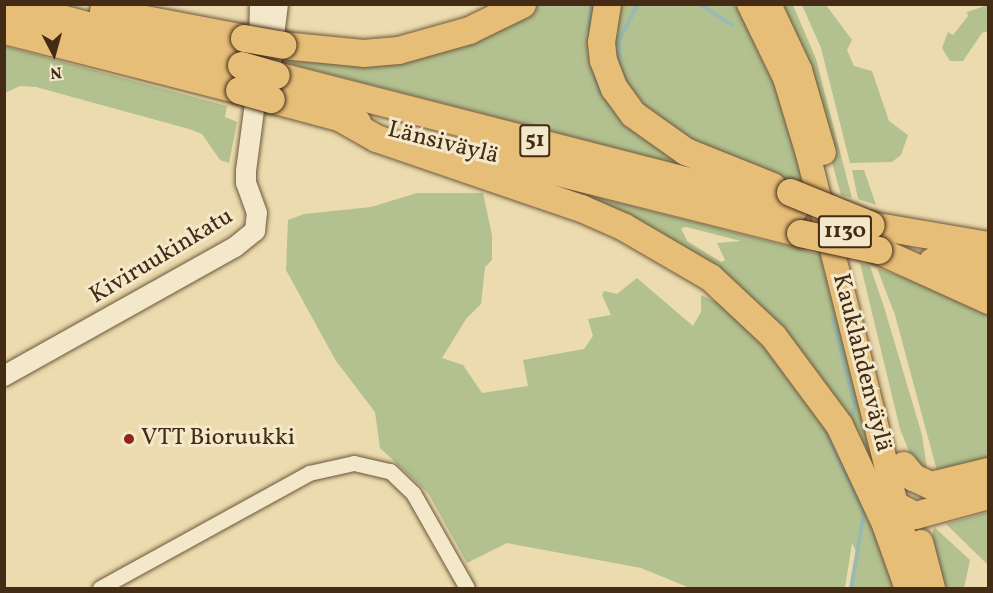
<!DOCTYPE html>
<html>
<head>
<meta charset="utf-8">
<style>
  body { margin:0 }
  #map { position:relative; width:993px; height:593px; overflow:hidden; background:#ecdbae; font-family:Vollkorn,serif }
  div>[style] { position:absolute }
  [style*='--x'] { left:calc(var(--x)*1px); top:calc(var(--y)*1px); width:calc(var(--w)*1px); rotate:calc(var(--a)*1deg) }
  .green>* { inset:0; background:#b2c18f }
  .stream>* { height:4px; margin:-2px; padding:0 2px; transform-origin:2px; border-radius:2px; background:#99bab0 }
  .roads { filter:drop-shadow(0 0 2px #6d573b) drop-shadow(0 0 2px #6d573b) }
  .minor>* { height:15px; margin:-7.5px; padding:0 7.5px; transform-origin:7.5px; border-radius:7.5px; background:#f3e8ca }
  .tertiary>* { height:20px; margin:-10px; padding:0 10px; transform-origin:10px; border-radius:10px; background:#f3e8ca }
  .primary>* { height:24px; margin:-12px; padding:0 12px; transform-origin:12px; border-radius:12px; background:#e6be77 }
  .motorway>* { height:27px; margin:-13.5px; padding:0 13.5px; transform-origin:13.5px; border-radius:13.5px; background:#e6be77 }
  .bridges { filter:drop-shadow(0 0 2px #432b15) drop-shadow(0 0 2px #432b15) }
  .motorway-bridge>* { height:27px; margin:-13.5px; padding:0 13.5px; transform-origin:13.5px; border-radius:13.5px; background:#e6be77 }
  .dots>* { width:16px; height:16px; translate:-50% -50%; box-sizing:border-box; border:3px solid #f3e8ca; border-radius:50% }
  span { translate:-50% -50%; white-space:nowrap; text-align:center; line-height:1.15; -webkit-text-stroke:6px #f3e8ca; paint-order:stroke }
  .shield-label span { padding:2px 4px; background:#f3e8ca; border:2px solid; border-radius:4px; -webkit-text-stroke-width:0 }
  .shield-label { font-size:22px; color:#432b15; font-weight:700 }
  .street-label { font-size:24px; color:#432b15 }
  .poi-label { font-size:24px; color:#432b15 }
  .left { translate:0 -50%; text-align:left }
  .frame { position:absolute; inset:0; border:6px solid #432b15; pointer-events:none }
  .north { position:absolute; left:24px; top:24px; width:60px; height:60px; -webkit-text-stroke:4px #f3e8ca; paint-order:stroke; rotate:174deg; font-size:16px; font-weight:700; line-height:24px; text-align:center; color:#432b15 }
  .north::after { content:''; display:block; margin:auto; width:21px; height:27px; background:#432b15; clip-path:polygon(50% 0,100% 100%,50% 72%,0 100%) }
</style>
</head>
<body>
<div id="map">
  <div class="green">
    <div style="clip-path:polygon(537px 5px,600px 5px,602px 82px,716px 174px,279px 61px,281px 52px,305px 57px,522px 13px)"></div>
    <div style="clip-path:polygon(614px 5px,735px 5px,768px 61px,812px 189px,726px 163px,629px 99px,609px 37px)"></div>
    <div style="clip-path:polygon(776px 5px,793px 5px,816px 59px,852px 198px,841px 195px,828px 148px)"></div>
    <div style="clip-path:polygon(802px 5px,826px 5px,852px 40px,847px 50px,854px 66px,872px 71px,889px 121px,908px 135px,901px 155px,892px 162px,850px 163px,821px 48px)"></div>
    <div style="clip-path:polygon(988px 5px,988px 31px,982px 33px,963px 61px,950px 61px,942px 48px,948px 32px,953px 35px,968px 16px,967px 12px)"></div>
    <div style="clip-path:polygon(4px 46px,227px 106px,225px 117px,237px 122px,229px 163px,220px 160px,202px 134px,189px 129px,36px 87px,20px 86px,5px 93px)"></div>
    <div style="clip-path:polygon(852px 170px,864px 170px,876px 205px,858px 199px)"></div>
    <div style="clip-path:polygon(evenodd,565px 189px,826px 256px,893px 516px,792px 346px,565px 189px,686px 227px,741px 241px,717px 243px,725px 260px,721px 262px,687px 241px,681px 228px,686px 227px)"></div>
    <div style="clip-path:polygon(417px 193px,483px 193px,492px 235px,492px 260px,485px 267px,481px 304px,466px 319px,442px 358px,463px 365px,482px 393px,528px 386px,523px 360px,584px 349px,593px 336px,588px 319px,611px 315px,602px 295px,604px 291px,617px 294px,637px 278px,693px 326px,701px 312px,701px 295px,725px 306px,740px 317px,825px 421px,899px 588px,851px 588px,857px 553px,852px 543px,845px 588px,690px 588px,641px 568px,507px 543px,467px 563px,428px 493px,380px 448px,375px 412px,336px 361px,286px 270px,288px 220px,304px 214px,371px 207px)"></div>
    <div style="clip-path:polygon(860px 263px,870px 266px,884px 307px,922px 435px,928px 475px,910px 454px,900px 429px)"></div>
    <div style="clip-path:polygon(877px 268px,988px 308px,988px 463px,937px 471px,895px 315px)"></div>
    <div style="clip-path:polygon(988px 512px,988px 565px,946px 524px)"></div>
    <div style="clip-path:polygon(934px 527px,970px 560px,964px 588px,940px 588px,931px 542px)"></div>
  </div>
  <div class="stream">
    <div style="--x:699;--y:4;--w:39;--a:32"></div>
    <div style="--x:589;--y:31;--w:27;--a:-84"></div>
    <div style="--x:592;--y:68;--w:26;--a:72"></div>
    <div style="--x:630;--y:88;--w:25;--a:-116"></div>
    <div style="--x:619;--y:65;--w:25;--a:-90"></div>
    <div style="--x:619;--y:40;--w:41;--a:-62.2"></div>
    <div style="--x:833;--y:318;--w:91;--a:76"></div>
    <div style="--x:855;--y:406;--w:9;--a:108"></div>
    <div style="--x:825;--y:430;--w:92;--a:64.8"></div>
    <div style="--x:864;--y:513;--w:76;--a:99.8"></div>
  </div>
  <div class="roads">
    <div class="minor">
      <div style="--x:100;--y:588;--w:239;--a:-28.8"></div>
      <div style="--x:309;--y:473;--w:46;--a:-12.5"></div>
      <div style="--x:354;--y:463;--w:37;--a:13"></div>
      <div style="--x:390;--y:471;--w:32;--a:44"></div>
      <div style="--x:413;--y:493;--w:109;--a:60.4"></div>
    </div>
    <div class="tertiary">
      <div style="--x:268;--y:85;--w:82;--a:-83"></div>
      <div style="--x:4;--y:376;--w:265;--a:-29.2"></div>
      <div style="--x:235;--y:247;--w:26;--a:-39"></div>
      <div style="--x:255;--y:231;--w:18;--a:-84"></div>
      <div style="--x:257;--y:213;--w:32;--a:-110"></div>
      <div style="--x:246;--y:183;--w:12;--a:-90"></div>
      <div style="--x:246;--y:171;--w:92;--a:-82.5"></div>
      <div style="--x:258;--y:80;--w:76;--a:-88.5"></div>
    </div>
    <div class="primary">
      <div style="--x:749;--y:4;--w:82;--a:64.1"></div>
      <div style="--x:785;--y:78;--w:79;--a:73.2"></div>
      <div style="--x:808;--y:154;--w:427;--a:75.9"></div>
      <div style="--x:769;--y:4;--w:73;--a:64.8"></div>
      <div style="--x:800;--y:70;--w:86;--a:73.9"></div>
      <div style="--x:921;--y:542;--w:48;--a:75.4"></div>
    </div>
    <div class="motorway">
      <div style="--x:7;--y:4;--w:242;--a:14.6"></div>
      <div style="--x:607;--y:4;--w:38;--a:99"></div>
      <div style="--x:601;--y:42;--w:18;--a:84"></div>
      <div style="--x:603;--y:60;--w:30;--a:69"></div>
      <div style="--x:614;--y:88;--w:32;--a:54"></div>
      <div style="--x:633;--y:114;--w:64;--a:35.4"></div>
      <div style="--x:685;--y:151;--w:94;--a:21.9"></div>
      <div style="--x:103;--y:11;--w:144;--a:10.8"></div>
      <div style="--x:4;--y:30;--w:243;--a:14.3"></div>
      <div style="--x:282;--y:45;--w:81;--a:5.6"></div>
      <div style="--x:363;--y:53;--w:35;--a:-5"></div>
      <div style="--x:398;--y:50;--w:74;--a:-15.7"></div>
      <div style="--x:469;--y:30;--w:59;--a:-26.1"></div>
      <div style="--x:276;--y:75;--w:535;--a:14.4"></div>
      <div style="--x:271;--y:99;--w:89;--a:15"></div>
      <div style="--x:339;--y:117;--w:43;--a:29.6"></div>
      <div style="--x:376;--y:138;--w:217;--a:18.9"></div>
      <div style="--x:581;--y:208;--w:47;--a:23.8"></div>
      <div style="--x:624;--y:227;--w:99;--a:30.2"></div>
      <div style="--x:710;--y:277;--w:86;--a:43.1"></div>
      <div style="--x:773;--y:336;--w:111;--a:53.4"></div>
      <div style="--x:839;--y:425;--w:106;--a:64.9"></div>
      <div style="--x:884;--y:521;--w:71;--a:70.3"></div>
      <div style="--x:470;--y:150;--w:340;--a:14.1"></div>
      <div style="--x:871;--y:225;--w:119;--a:9.7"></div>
      <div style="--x:878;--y:250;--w:121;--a:24.4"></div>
      <div style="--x:932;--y:261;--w:57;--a:10.1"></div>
      <div style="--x:903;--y:465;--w:16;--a:50"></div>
      <div style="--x:913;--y:477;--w:19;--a:25"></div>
      <div style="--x:930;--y:485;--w:60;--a:-13.6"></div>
      <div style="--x:895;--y:505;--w:22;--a:27"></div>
      <div style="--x:915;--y:515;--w:76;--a:-15.3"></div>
    </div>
  </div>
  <div class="bridges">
    <div class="motorway-bridge">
      <div style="--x:244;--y:38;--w:39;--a:10"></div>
      <div style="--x:241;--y:65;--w:36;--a:16"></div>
      <div style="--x:239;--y:90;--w:33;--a:16"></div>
      <div style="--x:790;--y:192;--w:87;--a:22.2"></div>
      <div style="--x:800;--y:233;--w:80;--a:12.3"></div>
    </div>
  </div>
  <div class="dots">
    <div style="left:129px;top:439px;background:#8f2418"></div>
  </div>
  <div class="shield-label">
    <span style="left:535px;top:141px">51</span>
    <span style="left:845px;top:232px">1130</span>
  </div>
  <div class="street-label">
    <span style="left:443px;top:144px;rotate:14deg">Länsiväylä</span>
    <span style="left:162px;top:257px;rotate:-31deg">Kiviruukinkatu</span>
    <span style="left:861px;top:363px;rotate:76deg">Kauklahdenväylä</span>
  </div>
  <div class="poi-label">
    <span class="left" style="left:141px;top:439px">VTT Bioruukki</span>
  </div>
  <div class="frame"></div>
  <div class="north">N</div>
</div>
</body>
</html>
